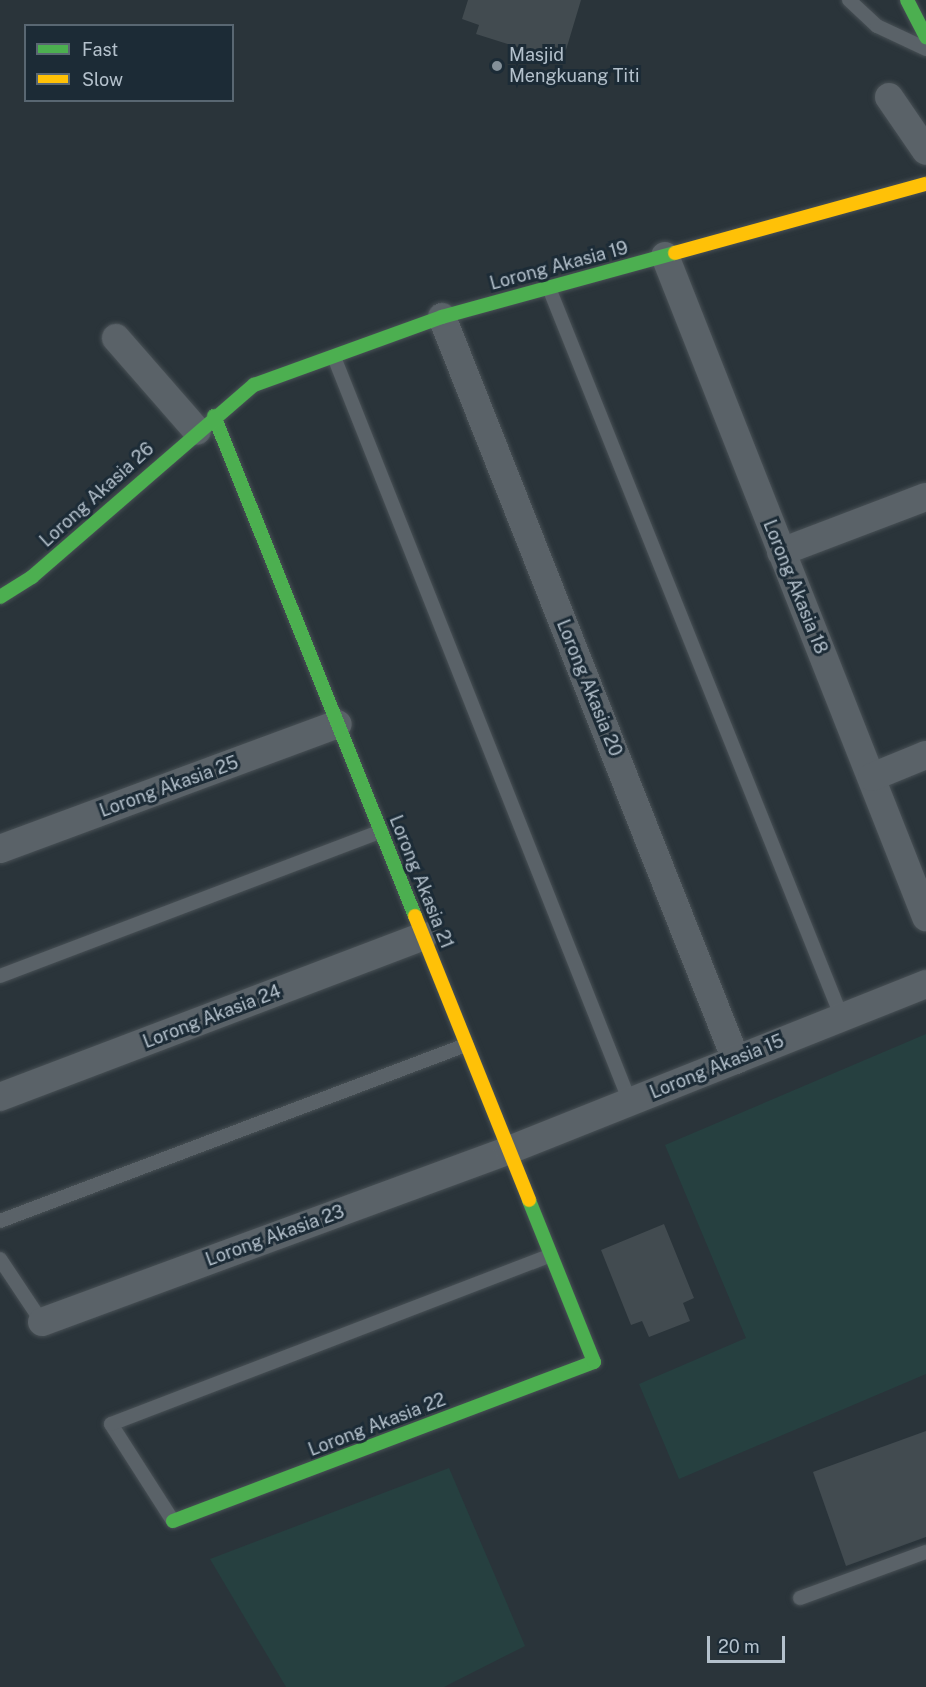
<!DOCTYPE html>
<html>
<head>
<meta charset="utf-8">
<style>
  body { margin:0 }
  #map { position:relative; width:926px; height:1687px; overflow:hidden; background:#2a343a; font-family:"Public Sans",sans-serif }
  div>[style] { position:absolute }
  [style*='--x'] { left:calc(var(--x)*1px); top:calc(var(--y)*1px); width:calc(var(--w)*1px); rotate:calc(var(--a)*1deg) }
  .green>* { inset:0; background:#264040 }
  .building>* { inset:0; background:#424b50 }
  .roads { filter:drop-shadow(0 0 2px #485055) drop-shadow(0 0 2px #485055) }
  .lane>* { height:14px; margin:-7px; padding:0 7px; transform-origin:7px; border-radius:7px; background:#5a6268 }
  .street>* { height:28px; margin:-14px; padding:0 14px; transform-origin:14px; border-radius:14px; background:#5a6268 }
  .fast>* { height:14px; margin:-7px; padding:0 7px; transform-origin:7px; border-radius:7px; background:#4caf50 }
  .slow>* { height:14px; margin:-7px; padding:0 7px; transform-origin:7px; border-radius:7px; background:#ffc107 }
  .dots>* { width:16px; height:16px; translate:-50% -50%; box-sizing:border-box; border:3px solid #1c2b36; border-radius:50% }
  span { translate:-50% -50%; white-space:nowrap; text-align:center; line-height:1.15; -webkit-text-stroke:6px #1c2b36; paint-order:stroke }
  .poi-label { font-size:18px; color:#b4c1cc }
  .left { translate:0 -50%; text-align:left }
  .street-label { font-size:18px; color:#b4c1cc }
  .legend { position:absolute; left:24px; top:24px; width:210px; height:78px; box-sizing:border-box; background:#1c2b36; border:2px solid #596772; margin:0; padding:8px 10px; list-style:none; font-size:18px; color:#b4c1cc }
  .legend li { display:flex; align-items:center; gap:12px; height:30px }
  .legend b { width:30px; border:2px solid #596772 }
  .scale { position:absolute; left:707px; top:1636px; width:78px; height:27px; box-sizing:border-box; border:3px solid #b4c1cc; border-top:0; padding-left:8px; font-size:18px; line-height:21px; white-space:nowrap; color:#b4c1cc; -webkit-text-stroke:4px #1c2b36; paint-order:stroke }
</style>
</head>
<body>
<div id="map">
  <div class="green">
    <div style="clip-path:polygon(926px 1034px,926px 1374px,679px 1479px,639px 1384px,746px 1338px,665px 1145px)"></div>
    <div style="clip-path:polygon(449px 1468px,525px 1646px,444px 1687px,286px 1687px,210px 1559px)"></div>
  </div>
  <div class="building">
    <div style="clip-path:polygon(468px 0,581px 0,566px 50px,552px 46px,549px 57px,476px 34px,479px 25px,462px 19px)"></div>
    <div style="clip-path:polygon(664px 1224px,694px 1298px,683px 1303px,690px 1321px,649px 1337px,642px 1321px,631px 1325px,601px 1250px)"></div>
    <div style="clip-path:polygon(926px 1431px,926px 1537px,846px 1566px,813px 1472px)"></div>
  </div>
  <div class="roads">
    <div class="lane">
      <div style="--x:849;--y:0;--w:38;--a:43"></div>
      <div style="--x:877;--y:26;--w:54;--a:25.1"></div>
      <div style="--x:549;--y:288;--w:787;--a:68.13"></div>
      <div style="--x:334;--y:357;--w:802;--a:68.33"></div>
      <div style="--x:0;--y:976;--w:408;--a:-20.8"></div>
      <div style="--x:0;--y:1221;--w:499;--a:-20.7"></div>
      <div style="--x:0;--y:1259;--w:76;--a:56.3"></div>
      <div style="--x:173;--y:1521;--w:115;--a:-122.6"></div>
      <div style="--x:111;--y:1424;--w:471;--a:-21"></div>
      <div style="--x:800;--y:1598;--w:134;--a:-20.1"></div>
    </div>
    <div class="street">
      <div style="--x:889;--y:97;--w:65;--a:55.6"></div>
      <div style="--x:665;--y:256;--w:711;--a:68.45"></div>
      <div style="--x:442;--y:317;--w:799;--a:68.41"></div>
      <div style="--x:116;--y:338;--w:123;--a:48.9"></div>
      <div style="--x:781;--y:552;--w:155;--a:-20.8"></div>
      <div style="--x:872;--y:777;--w:58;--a:-22.2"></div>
      <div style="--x:0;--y:849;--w:360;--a:-20.3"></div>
      <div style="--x:0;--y:1097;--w:453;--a:-20.8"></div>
      <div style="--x:42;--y:1322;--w:498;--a:-20.2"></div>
      <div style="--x:509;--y:1150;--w:449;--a:-21.7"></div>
    </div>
    <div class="fast">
      <div style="--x:907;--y:0;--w:42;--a:62.8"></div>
      <div style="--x:214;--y:416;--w:539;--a:68.1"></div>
      <div style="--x:0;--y:597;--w:38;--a:-32"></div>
      <div style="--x:32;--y:577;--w:294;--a:-40.9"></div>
      <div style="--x:254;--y:385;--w:200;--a:-19.9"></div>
      <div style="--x:442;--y:317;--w:242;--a:-15.4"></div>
      <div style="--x:173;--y:1521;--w:450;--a:-20.7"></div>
      <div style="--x:594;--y:1362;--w:175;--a:-111.9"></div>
    </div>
    <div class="slow">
      <div style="--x:675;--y:253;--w:260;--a:-15.4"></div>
      <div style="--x:415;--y:916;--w:306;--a:68.1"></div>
    </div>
  </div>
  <div class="dots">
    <div style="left:497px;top:66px;background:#849099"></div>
  </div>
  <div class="poi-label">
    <span class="left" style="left:509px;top:66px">Masjid<br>Mengkuang Titi</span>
  </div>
  <div class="street-label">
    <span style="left:559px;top:266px;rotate:-15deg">Lorong Akasia 19</span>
    <span style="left:97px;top:495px;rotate:-42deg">Lorong Akasia 26</span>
    <span style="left:795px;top:587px;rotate:68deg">Lorong Akasia 18</span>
    <span style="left:589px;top:688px;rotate:68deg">Lorong Akasia 20</span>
    <span style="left:169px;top:787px;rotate:-20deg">Lorong Akasia 25</span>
    <span style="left:421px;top:882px;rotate:68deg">Lorong Akasia 21</span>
    <span style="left:212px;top:1017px;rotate:-21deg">Lorong Akasia 24</span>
    <span style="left:717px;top:1067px;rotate:-22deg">Lorong Akasia 15</span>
    <span style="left:275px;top:1236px;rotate:-20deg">Lorong Akasia 23</span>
    <span style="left:377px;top:1425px;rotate:-21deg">Lorong Akasia 22</span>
  </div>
  <ul class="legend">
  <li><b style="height:8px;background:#4caf50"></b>Fast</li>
  <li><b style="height:8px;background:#ffc107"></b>Slow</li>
  </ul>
  <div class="scale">20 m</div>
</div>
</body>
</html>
